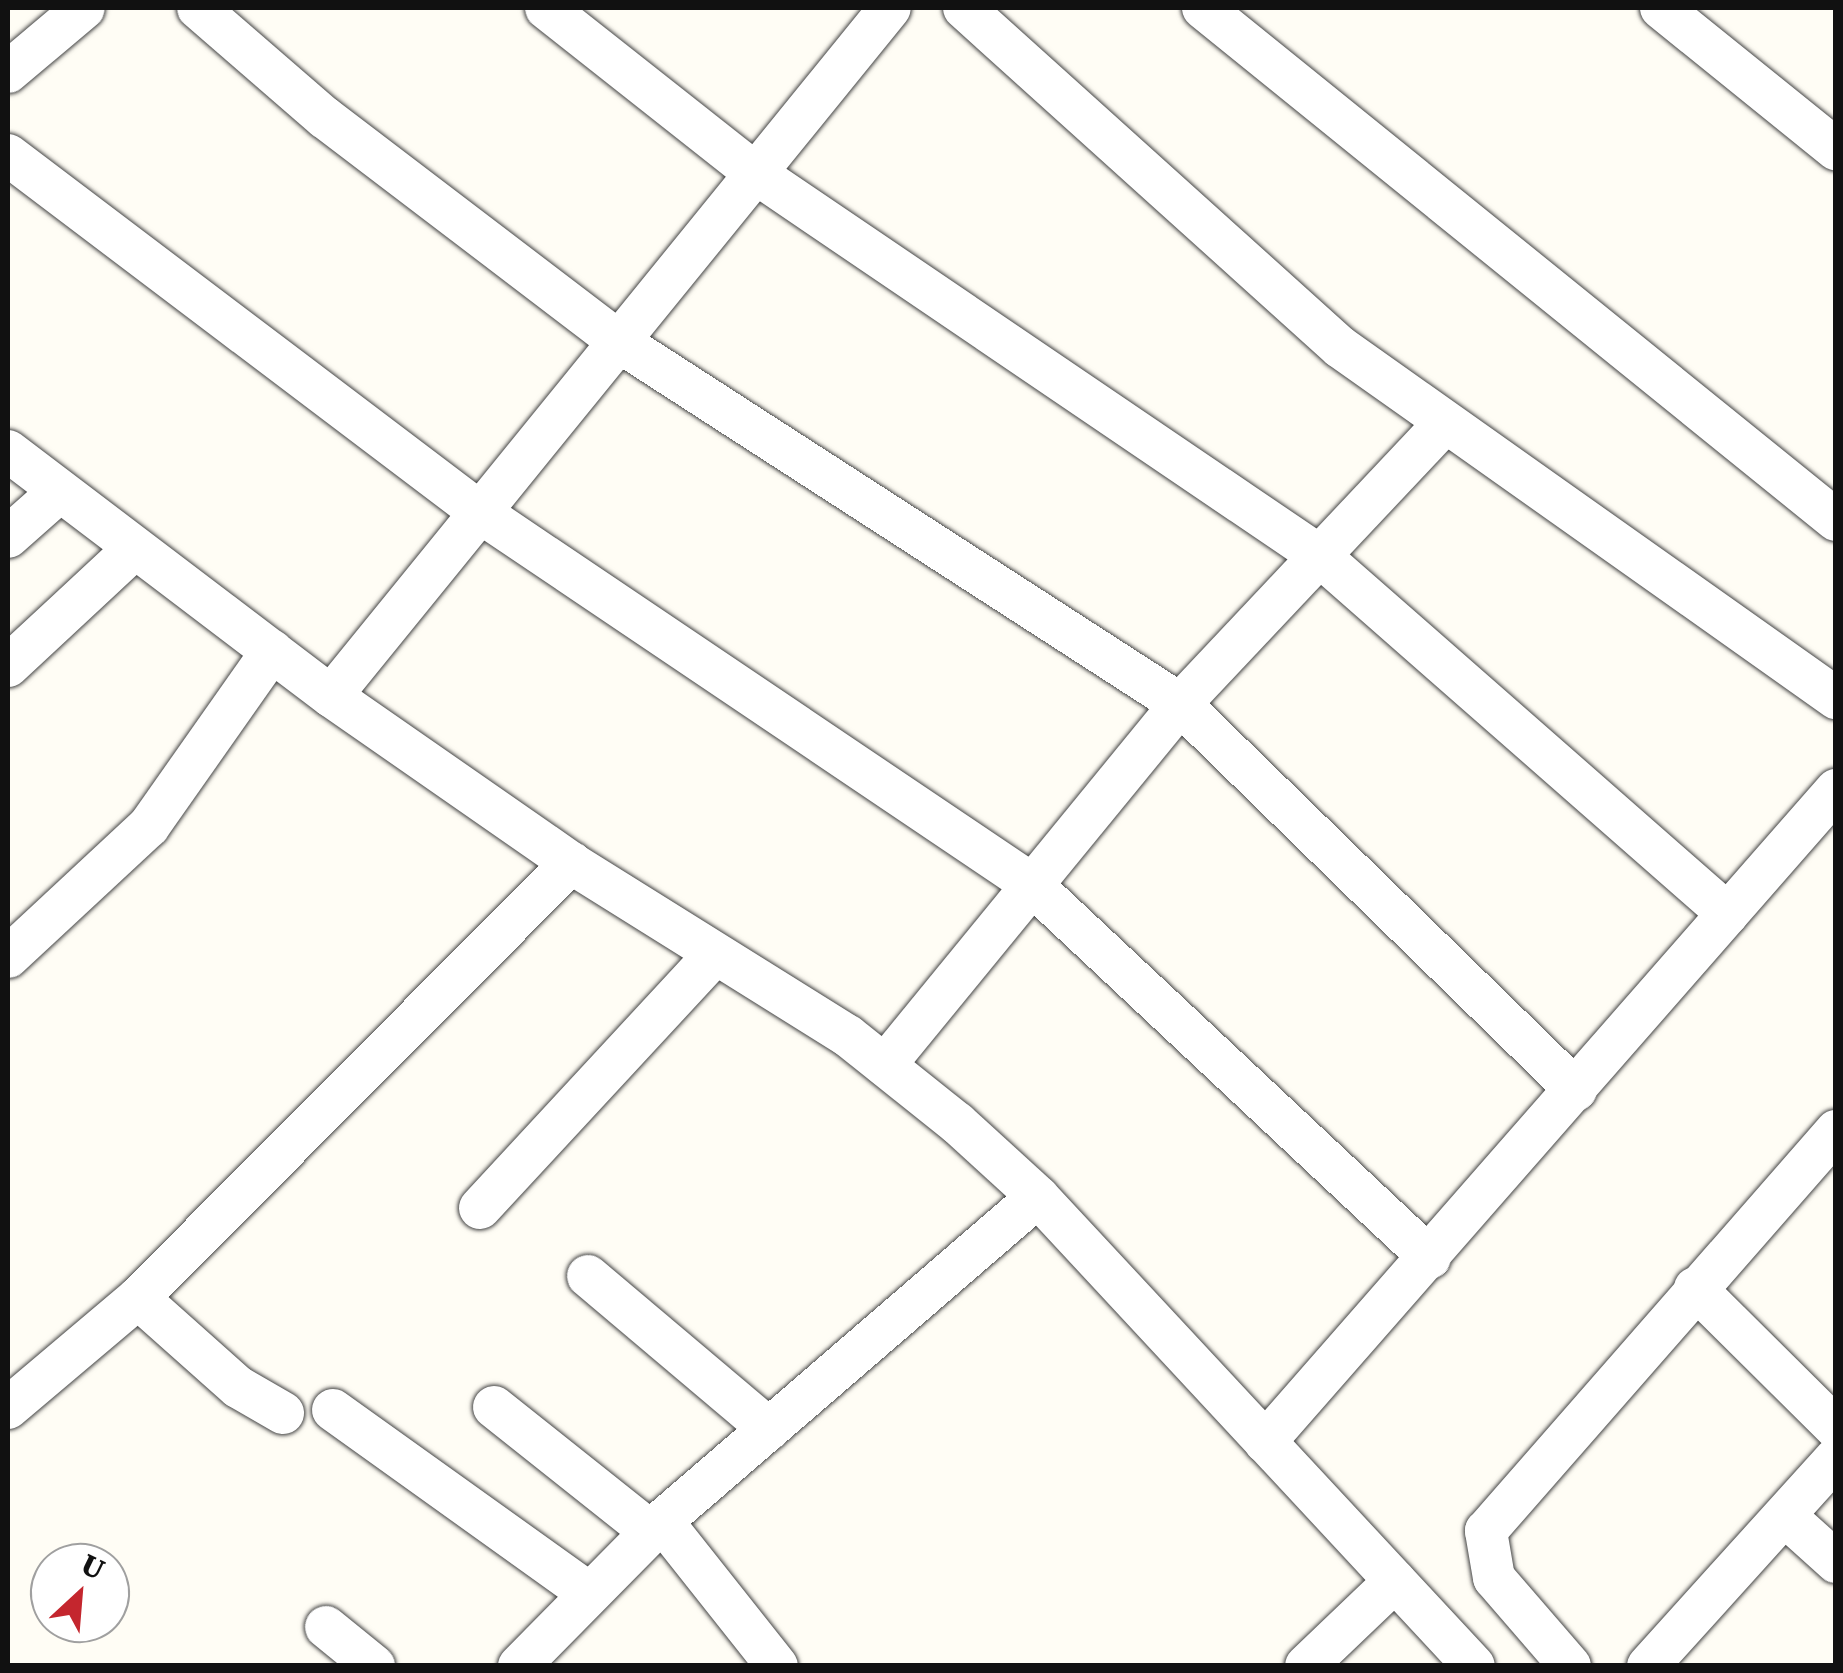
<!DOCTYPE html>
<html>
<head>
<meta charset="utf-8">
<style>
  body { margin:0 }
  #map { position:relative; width:1843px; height:1673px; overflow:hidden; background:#fffdf5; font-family:"Roboto Serif",serif }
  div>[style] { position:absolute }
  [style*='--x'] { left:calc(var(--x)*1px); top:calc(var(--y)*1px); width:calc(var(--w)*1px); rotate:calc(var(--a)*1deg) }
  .roads { filter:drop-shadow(0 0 2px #444) drop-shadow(0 0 2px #444) }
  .minor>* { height:42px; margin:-21px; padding:0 21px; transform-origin:21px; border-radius:21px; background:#fff }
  span { translate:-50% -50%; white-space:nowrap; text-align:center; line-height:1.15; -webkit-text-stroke:10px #fff; paint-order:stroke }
  .frame { position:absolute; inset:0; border:10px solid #111; pointer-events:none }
  .north { position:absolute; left:30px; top:1543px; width:100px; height:100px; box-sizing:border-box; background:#fff; border:2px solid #a0a0a0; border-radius:50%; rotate:26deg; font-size:28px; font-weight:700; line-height:40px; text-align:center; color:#111 }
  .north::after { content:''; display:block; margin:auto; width:35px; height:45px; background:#c4262e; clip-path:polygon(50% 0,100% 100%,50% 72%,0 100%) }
</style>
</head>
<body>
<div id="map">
  <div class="roads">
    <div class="minor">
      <div style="--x:198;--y:8;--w:167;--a:40.9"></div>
      <div style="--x:324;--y:117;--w:370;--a:37.3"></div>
      <div style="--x:618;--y:341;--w:669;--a:32.86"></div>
      <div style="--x:1180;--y:704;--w:553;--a:44.27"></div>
      <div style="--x:546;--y:8;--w:261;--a:38.3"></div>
      <div style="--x:751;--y:170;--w:689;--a:34.17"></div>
      <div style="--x:1321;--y:557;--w:541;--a:41.26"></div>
      <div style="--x:964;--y:8;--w:506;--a:42.04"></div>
      <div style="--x:1340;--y:347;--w:608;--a:35.29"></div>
      <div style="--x:1203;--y:8;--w:814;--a:38.97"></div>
      <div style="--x:1661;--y:8;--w:225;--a:38.9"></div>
      <div style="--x:8;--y:72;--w:99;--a:-40.1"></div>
      <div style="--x:8;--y:155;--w:593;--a:37.12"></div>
      <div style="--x:481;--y:513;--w:662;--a:33.98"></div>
      <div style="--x:1030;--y:883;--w:548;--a:43.15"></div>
      <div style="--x:8;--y:451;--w:405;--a:37.2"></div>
      <div style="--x:331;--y:696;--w:292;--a:34.8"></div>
      <div style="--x:571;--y:863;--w:327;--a:32"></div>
      <div style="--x:848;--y:1036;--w:139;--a:38.6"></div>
      <div style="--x:957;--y:1123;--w:110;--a:42.4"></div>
      <div style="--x:1038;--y:1197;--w:640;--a:47.09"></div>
      <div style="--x:8;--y:537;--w:69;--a:-41.5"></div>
      <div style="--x:8;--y:666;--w:173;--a:-42.9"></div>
      <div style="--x:331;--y:696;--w:886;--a:-50.91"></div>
      <div style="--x:8;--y:957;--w:192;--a:-42.9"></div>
      <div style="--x:149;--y:826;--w:214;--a:-54.9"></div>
      <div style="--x:885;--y:1065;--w:466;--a:-50.7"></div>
      <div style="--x:1180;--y:704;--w:385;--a:-46.7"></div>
      <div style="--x:480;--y:1208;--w:345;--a:-47.2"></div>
      <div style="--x:588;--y:1276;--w:237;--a:40.2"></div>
      <div style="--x:1695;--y:1288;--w:199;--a:44.8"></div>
      <div style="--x:138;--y:1298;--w:134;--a:41.7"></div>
      <div style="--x:238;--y:1387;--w:52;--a:30"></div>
      <div style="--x:494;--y:1407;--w:201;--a:38.5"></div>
      <div style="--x:8;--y:1408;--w:170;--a:-40.2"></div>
      <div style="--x:138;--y:1298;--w:614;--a:-45.13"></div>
      <div style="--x:333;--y:1410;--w:312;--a:35.6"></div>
      <div style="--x:1265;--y:1442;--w:867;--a:-48.79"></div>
      <div style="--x:1785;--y:1516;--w:69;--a:42"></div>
      <div style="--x:662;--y:1521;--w:185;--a:51.6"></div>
      <div style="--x:326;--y:1627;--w:62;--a:39.1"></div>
      <div style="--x:519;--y:1666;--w:204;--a:-45.4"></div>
      <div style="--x:662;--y:1521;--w:496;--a:-40.8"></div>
      <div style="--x:1306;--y:1666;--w:123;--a:-43.7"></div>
      <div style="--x:1570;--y:1666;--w:116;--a:-130.8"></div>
      <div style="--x:1494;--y:1578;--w:48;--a:-99.7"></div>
      <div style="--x:1486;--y:1531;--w:532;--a:-48.81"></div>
      <div style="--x:1648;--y:1666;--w:280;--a:-47.9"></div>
    </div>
  </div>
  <div class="frame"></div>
  <div class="north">U</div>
</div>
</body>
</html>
